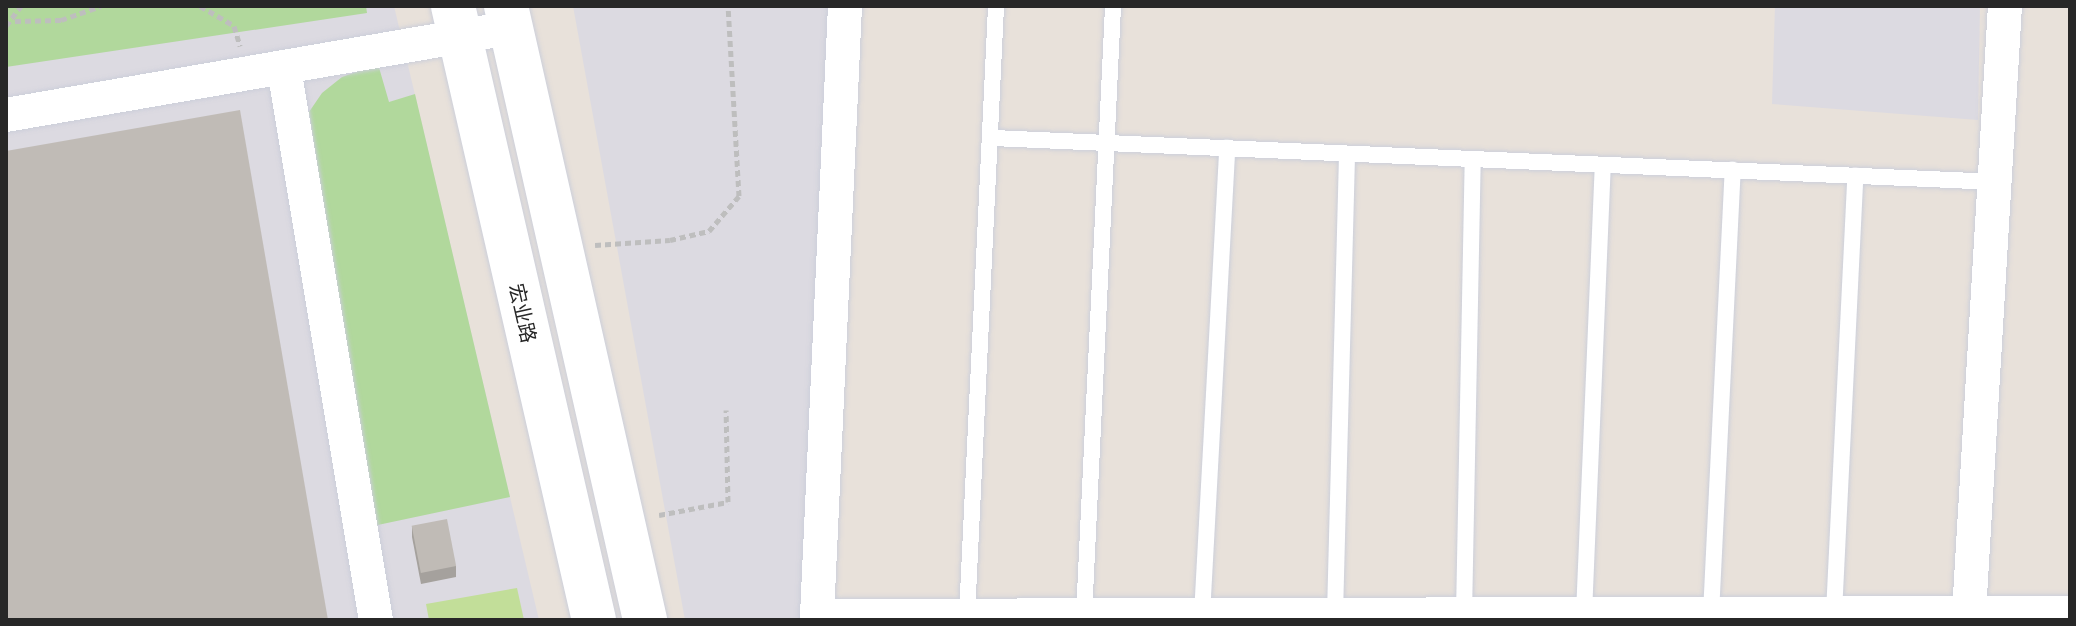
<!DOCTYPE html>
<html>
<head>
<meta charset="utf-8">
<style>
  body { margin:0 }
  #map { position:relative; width:2076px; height:626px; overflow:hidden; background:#e8e1da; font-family:Ubuntu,"Noto Sans SC",sans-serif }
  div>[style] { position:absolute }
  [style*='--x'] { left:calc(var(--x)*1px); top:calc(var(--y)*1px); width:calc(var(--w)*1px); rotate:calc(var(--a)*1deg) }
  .industrial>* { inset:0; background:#dcdae1 }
  .green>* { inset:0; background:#b1d89c }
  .pitch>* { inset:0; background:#c2de99 }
  .path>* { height:5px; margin-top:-2.5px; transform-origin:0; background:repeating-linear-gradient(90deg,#bebebe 0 6px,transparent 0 10px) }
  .roads { filter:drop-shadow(0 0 2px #cccfda) drop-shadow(0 0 2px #cccfda) }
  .lane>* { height:16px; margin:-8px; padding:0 8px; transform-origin:8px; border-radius:8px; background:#fff }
  .street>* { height:34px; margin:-17px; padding:0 17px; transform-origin:17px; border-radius:17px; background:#fff }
  .secondary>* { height:44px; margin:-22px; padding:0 22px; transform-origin:22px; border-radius:22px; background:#fff }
  .wall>* { inset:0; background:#a5a19d }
  .building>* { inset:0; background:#c0bbb6; transform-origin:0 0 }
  span { translate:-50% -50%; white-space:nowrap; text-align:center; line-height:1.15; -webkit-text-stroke:8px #fff; paint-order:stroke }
  .street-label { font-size:20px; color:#272727 }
  .frame { position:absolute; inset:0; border:8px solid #272727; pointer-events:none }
</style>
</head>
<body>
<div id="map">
  <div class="industrial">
    <div style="clip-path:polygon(6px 6px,394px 6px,539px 620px,6px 620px)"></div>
    <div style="clip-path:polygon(573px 6px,840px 6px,806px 620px,685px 620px)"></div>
    <div style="clip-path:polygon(1775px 6px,1980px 6px,1978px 120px,1772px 104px)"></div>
  </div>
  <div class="green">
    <div style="clip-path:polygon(6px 6px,366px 6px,367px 13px,6px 67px)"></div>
    <div style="clip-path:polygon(378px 64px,389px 102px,415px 94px,510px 497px,373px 526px,309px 112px,322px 93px,342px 77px)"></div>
  </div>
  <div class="pitch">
    <div style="clip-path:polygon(517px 588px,524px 620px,429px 620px,426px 604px)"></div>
  </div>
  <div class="path">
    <div style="--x:200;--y:6;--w:39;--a:30"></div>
    <div style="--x:234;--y:26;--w:21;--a:73"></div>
    <div style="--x:15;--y:21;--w:46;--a:-1.2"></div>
    <div style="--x:61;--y:20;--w:42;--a:-19.3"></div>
    <div style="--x:6;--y:26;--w:25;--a:-53"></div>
    <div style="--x:595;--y:245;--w:75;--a:-3.8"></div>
    <div style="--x:670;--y:240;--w:40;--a:-13"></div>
    <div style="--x:709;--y:231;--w:46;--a:-49.4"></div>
    <div style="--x:739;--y:196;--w:190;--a:-93.3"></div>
    <div style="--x:659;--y:515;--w:70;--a:-10.7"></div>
    <div style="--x:728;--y:502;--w:92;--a:-91.2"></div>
  </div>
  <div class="roads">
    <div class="lane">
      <div style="--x:993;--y:138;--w:1003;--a:2.51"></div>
      <div style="--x:1834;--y:613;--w:438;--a:-87.2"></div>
      <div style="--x:1335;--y:614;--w:460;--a:-88.5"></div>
      <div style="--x:1464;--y:614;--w:455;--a:-88.9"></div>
      <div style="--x:1584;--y:614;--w:449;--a:-87.6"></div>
      <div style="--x:1711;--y:614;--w:445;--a:-87.2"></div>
      <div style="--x:967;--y:615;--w:610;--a:-87.27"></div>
      <div style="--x:1084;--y:615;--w:610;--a:-87.27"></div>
      <div style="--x:1202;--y:615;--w:468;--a:-86.9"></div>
    </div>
    <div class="street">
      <div style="--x:845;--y:6;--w:611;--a:92.63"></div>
      <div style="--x:817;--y:616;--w:1253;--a:-0.14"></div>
      <div style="--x:284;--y:68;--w:560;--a:80.54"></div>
      <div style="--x:6;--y:115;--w:510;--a:-9.81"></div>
      <div style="--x:1969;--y:613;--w:608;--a:-86.61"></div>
    </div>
    <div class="secondary">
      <div style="--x:453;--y:6;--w:630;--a:77.07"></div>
      <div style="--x:506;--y:6;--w:630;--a:77.24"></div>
    </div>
  </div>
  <div class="wall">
    <div style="clip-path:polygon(412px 526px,456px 566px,456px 577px,421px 584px,412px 537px)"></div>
  </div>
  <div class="building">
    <div style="clip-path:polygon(240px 110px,328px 620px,6px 620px,6px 151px)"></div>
    <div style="left:447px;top:519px;width:48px;height:36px;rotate:79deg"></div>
  </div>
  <div class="street-label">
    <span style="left:523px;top:313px;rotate:77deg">宏业路</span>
  </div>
  <div class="frame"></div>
</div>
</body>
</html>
